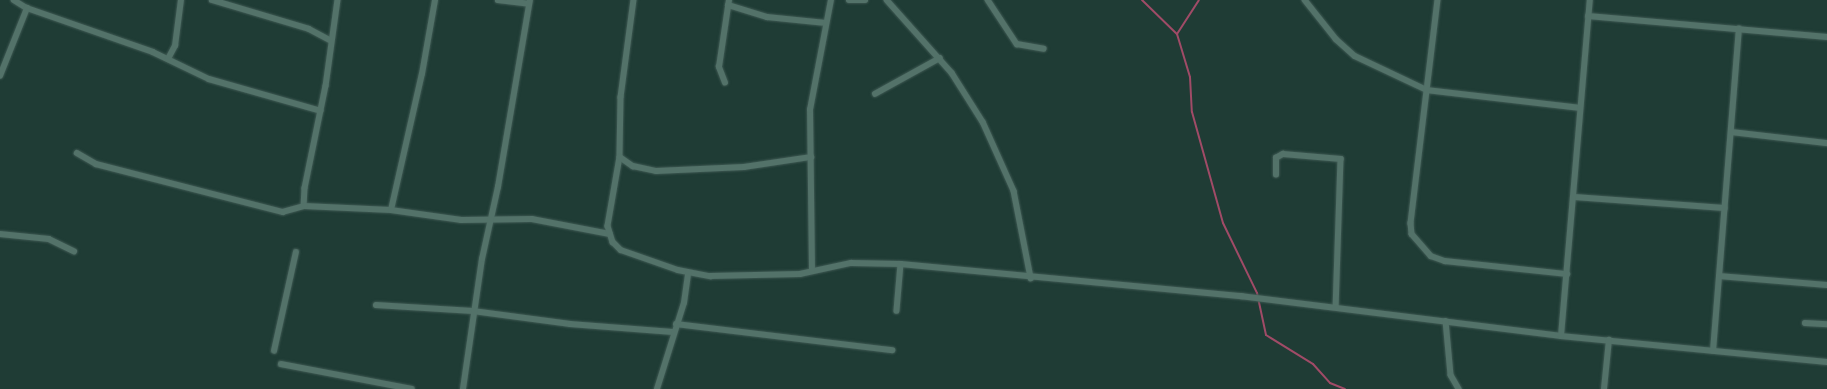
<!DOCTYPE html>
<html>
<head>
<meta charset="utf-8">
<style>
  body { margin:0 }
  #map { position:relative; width:1827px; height:389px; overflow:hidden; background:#1f3c35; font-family:Commissioner,sans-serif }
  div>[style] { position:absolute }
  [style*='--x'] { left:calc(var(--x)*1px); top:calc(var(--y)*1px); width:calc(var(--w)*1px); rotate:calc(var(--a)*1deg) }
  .stream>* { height:2px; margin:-1px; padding:0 1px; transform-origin:1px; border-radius:1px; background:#a04b67 }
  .roads { filter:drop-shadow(0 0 1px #3e5852) drop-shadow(0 0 1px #3e5852) }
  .street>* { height:5.5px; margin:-2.75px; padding:0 2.75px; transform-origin:2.75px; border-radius:2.75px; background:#537269 }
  span { translate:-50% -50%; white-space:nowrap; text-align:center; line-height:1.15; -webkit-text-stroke:4px #1f3c35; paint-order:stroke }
</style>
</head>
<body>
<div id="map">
  <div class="stream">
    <div style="--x:1142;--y:0;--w:49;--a:44.2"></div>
    <div style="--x:1177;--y:34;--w:45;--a:73.2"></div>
    <div style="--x:1190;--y:77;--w:35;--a:87"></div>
    <div style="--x:1192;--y:112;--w:115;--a:74.4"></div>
    <div style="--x:1223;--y:223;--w:78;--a:64.1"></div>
    <div style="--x:1257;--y:293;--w:43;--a:77.9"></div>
    <div style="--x:1266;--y:335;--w:55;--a:31.7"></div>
    <div style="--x:1313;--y:364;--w:25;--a:48"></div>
    <div style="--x:1330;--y:383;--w:16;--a:22"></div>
    <div style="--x:1177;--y:34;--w:40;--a:-57.1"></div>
  </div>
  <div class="roads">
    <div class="street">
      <div style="--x:14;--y:0;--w:15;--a:32"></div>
      <div style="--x:27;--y:8;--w:133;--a:19.2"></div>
      <div style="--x:153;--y:52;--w:62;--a:25.7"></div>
      <div style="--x:209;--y:79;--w:116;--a:15.9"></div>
      <div style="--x:212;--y:0;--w:101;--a:16.6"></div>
      <div style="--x:309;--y:29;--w:24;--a:28"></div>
      <div style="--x:338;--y:0;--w:87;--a:97.9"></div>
      <div style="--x:326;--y:86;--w:104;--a:101.6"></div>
      <div style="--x:305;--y:188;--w:18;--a:93"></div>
      <div style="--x:304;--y:206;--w:87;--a:2.6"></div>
      <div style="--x:391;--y:210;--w:71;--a:8.1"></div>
      <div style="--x:461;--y:220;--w:71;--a:-0.8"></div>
      <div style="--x:532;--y:219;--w:79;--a:10.9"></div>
      <div style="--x:498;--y:0;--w:31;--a:7"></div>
      <div style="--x:634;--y:0;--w:98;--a:97.6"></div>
      <div style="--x:621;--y:97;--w:60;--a:91"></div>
      <div style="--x:620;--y:157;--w:70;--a:99.9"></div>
      <div style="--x:608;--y:226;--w:17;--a:73"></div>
      <div style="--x:613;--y:242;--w:11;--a:45"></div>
      <div style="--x:621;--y:250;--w:60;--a:19.3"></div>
      <div style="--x:678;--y:270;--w:33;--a:11"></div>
      <div style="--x:710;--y:276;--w:90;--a:-1.3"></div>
      <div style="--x:800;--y:274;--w:52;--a:-12.2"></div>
      <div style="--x:851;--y:263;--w:50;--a:1.1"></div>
      <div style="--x:901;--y:264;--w:47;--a:94.9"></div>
      <div style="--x:849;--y:0;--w:16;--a:0"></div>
      <div style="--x:887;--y:0;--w:98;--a:48.3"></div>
      <div style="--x:952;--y:73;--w:58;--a:57.7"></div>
      <div style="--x:983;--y:122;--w:76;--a:65.8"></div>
      <div style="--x:1014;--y:191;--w:89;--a:78.9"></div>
      <div style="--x:988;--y:0;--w:53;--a:56.6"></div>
      <div style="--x:1017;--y:44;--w:27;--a:10"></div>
      <div style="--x:1305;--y:0;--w:50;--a:51.5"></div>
      <div style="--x:1336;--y:39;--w:25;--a:42"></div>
      <div style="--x:1355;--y:56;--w:80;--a:25.3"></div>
      <div style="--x:1427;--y:90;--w:154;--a:6.7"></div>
      <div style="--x:1438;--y:0;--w:225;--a:96.9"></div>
      <div style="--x:1411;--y:223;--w:11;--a:85"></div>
      <div style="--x:1412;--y:234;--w:29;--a:49"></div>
      <div style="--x:1431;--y:256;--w:15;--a:20"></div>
      <div style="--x:1445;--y:261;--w:123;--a:6.1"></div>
      <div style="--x:728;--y:5;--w:41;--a:17.1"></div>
      <div style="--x:767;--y:17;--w:59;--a:5.8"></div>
      <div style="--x:1588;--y:16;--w:240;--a:5"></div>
      <div style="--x:168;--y:59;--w:15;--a:-62"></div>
      <div style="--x:175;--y:46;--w:46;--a:-82.6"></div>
      <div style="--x:0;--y:76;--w:73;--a:-68.3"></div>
      <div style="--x:725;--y:83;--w:17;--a:-111"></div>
      <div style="--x:719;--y:67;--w:68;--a:-81.5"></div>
      <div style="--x:875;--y:94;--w:74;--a:-29"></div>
      <div style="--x:1732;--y:132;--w:96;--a:6.6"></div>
      <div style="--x:77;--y:153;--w:22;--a:30"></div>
      <div style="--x:96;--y:164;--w:193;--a:14.4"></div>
      <div style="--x:283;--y:212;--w:22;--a:-16"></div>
      <div style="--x:620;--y:157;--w:16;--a:35"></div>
      <div style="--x:633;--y:166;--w:24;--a:12"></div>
      <div style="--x:656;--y:171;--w:88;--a:-2.6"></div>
      <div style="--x:744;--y:167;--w:68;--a:-8.5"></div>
      <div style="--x:1276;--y:175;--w:17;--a:-90"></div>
      <div style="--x:1276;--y:158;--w:8;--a:-30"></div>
      <div style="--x:1283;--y:154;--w:58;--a:4.9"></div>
      <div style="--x:1341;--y:159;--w:148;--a:91.9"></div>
      <div style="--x:1574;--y:197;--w:151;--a:4.2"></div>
      <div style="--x:391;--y:210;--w:139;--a:-77.2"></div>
      <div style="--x:422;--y:74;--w:75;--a:-80"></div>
      <div style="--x:0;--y:234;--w:49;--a:5.8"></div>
      <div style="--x:49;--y:239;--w:28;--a:26"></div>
      <div style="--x:901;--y:264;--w:342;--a:5.4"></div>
      <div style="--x:1241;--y:296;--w:322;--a:7.1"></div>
      <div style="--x:1561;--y:336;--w:267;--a:5.6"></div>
      <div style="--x:812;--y:271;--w:161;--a:-90.7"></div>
      <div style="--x:810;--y:110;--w:112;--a:-79.2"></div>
      <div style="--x:1719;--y:276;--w:108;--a:4.8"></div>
      <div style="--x:376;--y:305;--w:97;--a:3.5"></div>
      <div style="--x:473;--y:311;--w:98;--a:7.6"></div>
      <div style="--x:570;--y:324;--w:103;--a:4.4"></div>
      <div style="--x:1446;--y:321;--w:54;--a:84.7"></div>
      <div style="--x:1451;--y:375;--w:16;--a:60"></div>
      <div style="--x:1805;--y:323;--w:22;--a:3"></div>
      <div style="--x:676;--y:324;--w:218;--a:6.9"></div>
      <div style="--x:1561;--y:336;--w:337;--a:-85.1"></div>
      <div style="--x:274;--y:351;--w:101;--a:-77.5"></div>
      <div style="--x:1713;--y:351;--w:323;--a:-85.4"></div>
      <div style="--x:281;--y:364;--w:133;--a:10.8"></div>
      <div style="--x:463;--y:389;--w:131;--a:-81.7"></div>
      <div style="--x:482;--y:259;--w:74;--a:-77.5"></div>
      <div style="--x:498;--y:187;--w:190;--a:-80.3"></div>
      <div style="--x:657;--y:389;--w:90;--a:-72.6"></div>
      <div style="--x:684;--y:303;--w:30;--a:-82"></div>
      <div style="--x:1604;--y:389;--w:49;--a:-84.2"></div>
    </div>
  </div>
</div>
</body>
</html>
